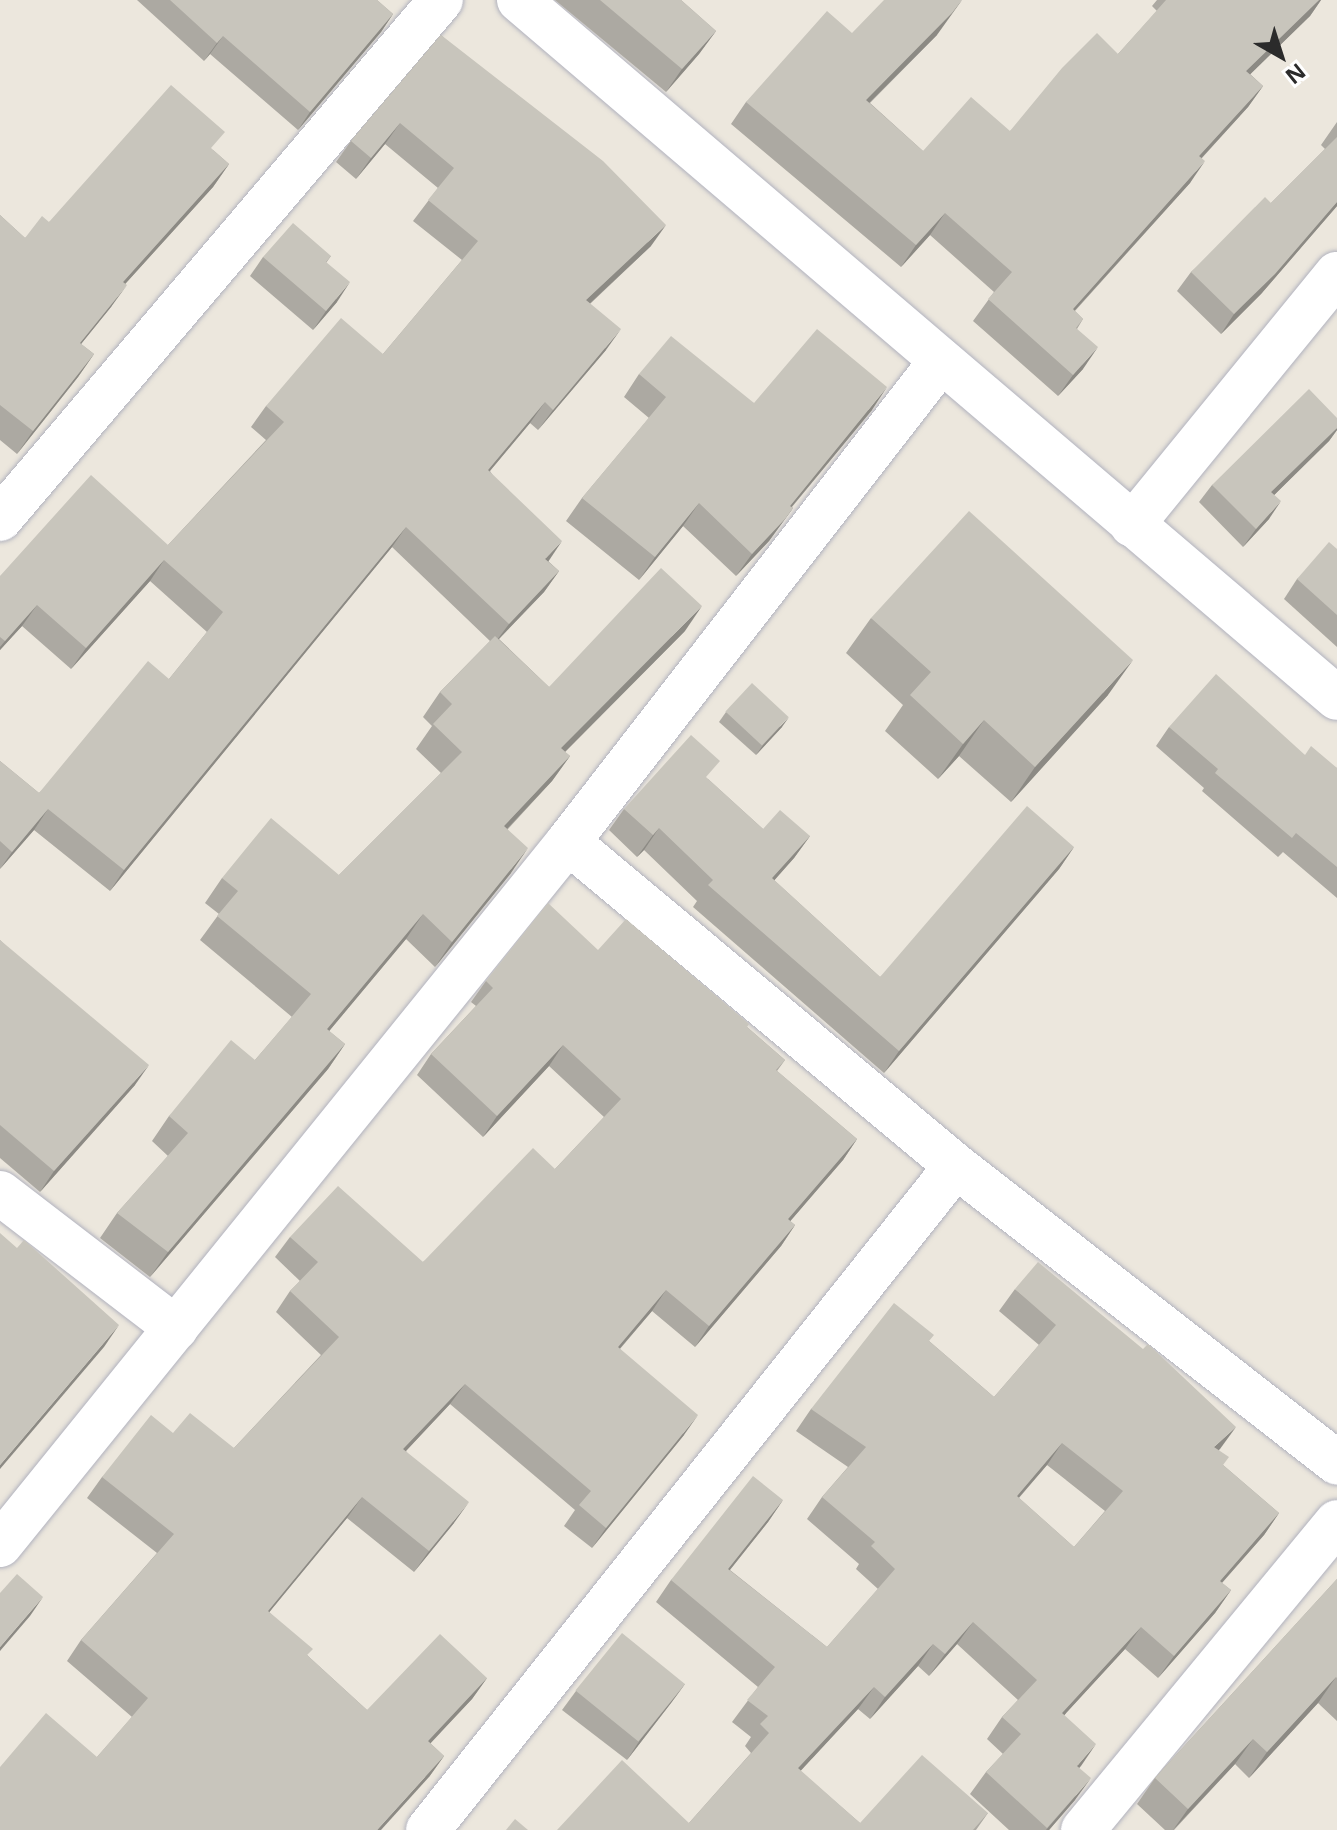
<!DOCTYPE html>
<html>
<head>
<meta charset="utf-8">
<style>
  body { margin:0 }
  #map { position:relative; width:1337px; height:1830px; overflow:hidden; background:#ece7dd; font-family:"Noto Sans",sans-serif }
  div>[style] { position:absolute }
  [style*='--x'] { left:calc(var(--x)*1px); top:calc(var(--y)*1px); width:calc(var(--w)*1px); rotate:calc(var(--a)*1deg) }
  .roads { filter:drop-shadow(0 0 2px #b1b2be) drop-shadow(0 0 2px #b1b2be) }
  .minor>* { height:44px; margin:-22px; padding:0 22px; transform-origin:22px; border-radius:22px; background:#fff }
  .wall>* { inset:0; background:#aca9a2 }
  .shaded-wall>* { inset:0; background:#8c8a84 }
  .building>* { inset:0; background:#c8c5bc; transform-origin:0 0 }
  span { translate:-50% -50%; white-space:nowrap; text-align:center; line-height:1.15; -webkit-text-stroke:6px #fff; paint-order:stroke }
  .north { position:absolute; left:1241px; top:16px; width:80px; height:80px; -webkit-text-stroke:6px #fff; paint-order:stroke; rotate:141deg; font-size:22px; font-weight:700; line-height:32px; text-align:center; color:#2b2b2b }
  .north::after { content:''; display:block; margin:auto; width:28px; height:36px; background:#2b2b2b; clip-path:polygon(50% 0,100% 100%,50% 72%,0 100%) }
</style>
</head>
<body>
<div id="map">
  <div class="roads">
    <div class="minor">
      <div style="--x:519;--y:0;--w:1075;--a:40.47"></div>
      <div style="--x:0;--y:519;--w:681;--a:-49.65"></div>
      <div style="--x:1132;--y:525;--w:324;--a:-50.8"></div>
      <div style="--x:568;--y:842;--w:505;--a:39.86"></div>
      <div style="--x:956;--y:1166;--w:483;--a:37.9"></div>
      <div style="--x:0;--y:1193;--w:222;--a:37.5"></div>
      <div style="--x:0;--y:1545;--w:904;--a:-51.06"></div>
      <div style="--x:568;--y:842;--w:609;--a:-52.21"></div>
      <div style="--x:428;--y:1830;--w:848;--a:-51.51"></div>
      <div style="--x:1083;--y:1830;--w:399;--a:-50.5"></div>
    </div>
  </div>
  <div class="wall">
    <div style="clip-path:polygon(137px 0,377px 0,393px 14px,381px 32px,298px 130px,210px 54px,204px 61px)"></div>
    <div style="clip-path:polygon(555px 0,681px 0,716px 31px,699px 54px,666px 92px)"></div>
    <div style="clip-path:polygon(1157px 0,1321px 0,1310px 16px,1250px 74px,1263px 86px,1248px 107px,1202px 158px,1190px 183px,1075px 311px,1083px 319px,1077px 329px,1083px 369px,1058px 396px,973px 321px,994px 292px,930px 235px,901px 267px,731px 124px,746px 102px,852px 33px,937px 35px,870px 103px,923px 151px,1010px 131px,1118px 54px,1157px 11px,1152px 6px)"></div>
    <div style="clip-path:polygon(441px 35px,651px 246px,590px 304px,606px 350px,538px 430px,530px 423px,490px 471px,548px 561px,559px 571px,544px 592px,499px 639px,549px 687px,685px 631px,565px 752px,570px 756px,552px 781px,508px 829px,511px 873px,435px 967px,406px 939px,329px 1031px,345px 1044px,328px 1069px,150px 1277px,100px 1238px,117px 1213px,168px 1156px,152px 1141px,169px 1116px,255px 1060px,292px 1017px,200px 940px,219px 914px,205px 903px,222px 878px,339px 875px,441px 773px,416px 749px,432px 726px,423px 717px,440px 692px,490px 641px,392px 547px,110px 891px,34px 830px,0 869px,0 761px,39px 793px,169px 679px,207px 632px,150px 581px,71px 669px,22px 626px,0 650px,0 576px,168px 545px,266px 440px,251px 427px,266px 406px,383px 354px,462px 260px,413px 221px,438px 188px,385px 144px,356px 179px,336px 162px,351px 141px)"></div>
    <div style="clip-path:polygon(1337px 122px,1337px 206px,1261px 294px,1221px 334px,1177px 291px,1191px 272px,1271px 203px,1325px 149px,1321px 145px)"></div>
    <div style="clip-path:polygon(213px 150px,229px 164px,213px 187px,125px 284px,111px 307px,81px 344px,94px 354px,78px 377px,17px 454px,0 440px,0 215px,25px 238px,49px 222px)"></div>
    <div style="clip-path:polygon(331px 256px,326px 263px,337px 302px,313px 330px,250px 276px,263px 257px)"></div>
    <div style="clip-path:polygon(639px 374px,754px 403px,872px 410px,792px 507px,793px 508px,769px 541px,736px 576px,683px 526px,639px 580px,566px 521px,582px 498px,649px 418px,624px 397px)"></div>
    <div style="clip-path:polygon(1337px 428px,1337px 430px,1329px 441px,1274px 495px,1269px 519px,1243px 547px,1199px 502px,1212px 485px)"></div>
    <div style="clip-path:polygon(1337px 549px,1337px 647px,1284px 599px,1297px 579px)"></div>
    <div style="clip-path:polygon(871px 618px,1108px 695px,1011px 802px,959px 756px,938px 779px,885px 731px,903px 705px,846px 653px)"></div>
    <div style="clip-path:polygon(726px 712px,782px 727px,756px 755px,719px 722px)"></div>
    <div style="clip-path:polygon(1169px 727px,1305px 755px,1337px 768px,1337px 898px,1283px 852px,1278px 857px,1202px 791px,1204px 788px,1156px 746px)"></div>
    <div style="clip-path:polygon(708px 779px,763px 829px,810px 836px,794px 858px,774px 880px,880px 977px,1074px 847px,1059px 869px,884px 1073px,693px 907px,697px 901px,644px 850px,637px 857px,609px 830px,624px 809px)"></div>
    <div style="clip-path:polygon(0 940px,135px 1085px,40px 1192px,0 1158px)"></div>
    <div style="clip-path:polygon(598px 950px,747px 1027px,785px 1060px,777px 1071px,857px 1139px,843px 1160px,790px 1221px,795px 1225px,781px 1246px,695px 1347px,652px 1311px,620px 1349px,684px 1435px,592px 1548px,564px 1526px,575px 1510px,450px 1404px,406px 1451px,454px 1523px,414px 1572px,347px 1518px,269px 1612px,308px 1656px,367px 1710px,487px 1678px,472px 1699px,430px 1743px,444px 1756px,429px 1777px,97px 1757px,132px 1717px,67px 1661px,81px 1640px,157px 1553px,87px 1498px,102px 1477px,173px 1433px,234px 1448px,321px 1355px,276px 1312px,290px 1291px,300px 1281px,275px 1257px,290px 1237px,423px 1262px,555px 1169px,604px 1117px,549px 1066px,483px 1137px,417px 1075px,431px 1054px,476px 1006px,471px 1002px,486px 981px)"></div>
    <div style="clip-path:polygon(evenodd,1015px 1289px,1219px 1450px,1223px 1465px,1279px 1513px,1264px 1535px,1222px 1583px,1231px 1590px,1215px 1613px,1158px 1678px,1125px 1649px,1064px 1715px,1079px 1768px,1075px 1800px,1049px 1830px,1009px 1830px,970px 1794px,986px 1772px,1003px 1754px,987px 1739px,1002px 1717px,1018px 1700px,957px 1644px,929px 1676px,918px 1666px,870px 1719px,858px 1709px,800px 1771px,860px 1823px,988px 1813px,976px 1830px,557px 1830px,689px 1823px,751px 1753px,745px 1746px,751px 1737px,732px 1722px,758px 1687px,656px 1602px,671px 1580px,783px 1500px,768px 1522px,730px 1570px,827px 1647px,878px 1589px,856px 1569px,859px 1564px,807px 1519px,822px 1497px,848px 1467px,796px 1431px,811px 1409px,929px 1341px,994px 1397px,1039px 1345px,999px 1311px,1015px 1289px,1047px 1465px,1105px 1511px,1074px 1547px,1019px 1498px,1047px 1465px)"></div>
    <div style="clip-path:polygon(1337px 1579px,1337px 1721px,1318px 1703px,1249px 1778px,1235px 1764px,1174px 1830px,1165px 1830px,1137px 1804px,1155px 1778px)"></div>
    <div style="clip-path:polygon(685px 1684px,671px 1703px,627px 1760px,562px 1710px,576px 1691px)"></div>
  </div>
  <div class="shaded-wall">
    <div style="clip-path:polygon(962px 0,937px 35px,851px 121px,866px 100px)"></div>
    <div style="clip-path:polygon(1319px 0,1321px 0,1310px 16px,1231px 93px,1246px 71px)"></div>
    <div style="clip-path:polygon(393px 14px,381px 32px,298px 130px,310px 112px)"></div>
    <div style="clip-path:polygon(716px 31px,699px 54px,666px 92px,682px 69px)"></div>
    <div style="clip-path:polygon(223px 36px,210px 54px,204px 61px,217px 43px)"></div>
    <div style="clip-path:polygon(1263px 86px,1248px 107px,1184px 177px,1199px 156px)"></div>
    <div style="clip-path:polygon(400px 123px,385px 144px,356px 179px,371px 158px)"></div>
    <div style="clip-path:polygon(1205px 161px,1190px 183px,1057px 330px,1073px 309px)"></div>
    <div style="clip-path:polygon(229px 164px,213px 187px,107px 304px,123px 282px)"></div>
    <div style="clip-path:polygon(1337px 202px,1337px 206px,1261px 294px,1221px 334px,1234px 314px)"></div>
    <div style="clip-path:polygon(945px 213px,930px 235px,901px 267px,916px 245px)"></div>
    <div style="clip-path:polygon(666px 225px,651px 246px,571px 321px,586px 300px)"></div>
    <div style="clip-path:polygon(350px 282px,337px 302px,313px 330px,326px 311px)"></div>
    <div style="clip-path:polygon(127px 285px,111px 307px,64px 365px,80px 343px)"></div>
    <div style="clip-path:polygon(621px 329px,606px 350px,538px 430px,553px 410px)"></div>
    <div style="clip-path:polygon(1098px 347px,1083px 369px,1058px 396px,1073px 375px)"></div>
    <div style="clip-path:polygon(94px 354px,78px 377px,17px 454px,33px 431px)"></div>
    <div style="clip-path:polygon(887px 387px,872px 410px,774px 528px,790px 506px)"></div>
    <div style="clip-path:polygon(545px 402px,530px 423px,473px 491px,488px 470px)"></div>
    <div style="clip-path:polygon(1337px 428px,1337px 430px,1329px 441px,1259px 510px,1271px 492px)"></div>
    <div style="clip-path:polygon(1281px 501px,1269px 519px,1243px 547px,1256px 529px)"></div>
    <div style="clip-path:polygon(699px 503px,683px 526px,639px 580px,655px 557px)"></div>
    <div style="clip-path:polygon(793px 508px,769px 541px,736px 576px,752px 554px)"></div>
    <div style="clip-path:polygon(406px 527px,392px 547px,110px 891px,124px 870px)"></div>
    <div style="clip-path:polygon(562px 541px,548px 562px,545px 559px)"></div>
    <div style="clip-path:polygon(164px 560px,150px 581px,71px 669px,86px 648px)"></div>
    <div style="clip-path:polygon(559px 571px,544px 592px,494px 644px,509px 624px)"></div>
    <div style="clip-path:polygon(37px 605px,22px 626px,0 650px,0 647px,5px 641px)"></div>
    <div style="clip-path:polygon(702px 606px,685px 631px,544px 773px,561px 748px)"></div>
    <div style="clip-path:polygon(1133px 660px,1108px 695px,1011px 802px,1035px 767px)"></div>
    <div style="clip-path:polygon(789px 717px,782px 727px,756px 755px,763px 745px)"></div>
    <div style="clip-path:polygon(984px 720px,959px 756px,938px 779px,963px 744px)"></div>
    <div style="clip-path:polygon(570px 756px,552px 781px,487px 850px,504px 826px)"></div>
    <div style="clip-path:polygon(48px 809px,34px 830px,0 869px,12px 852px)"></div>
    <div style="clip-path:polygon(659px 828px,644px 850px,637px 857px,653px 835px)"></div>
    <div style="clip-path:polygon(810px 836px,794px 858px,757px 900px,772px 878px)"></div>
    <div style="clip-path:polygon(1074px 847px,1059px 869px,884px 1073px,899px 1051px)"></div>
    <div style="clip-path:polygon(528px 848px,511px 873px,435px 967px,452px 942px)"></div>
    <div style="clip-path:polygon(423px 914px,406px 939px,310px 1054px,327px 1029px)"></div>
    <div style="clip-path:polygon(345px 1044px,328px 1069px,150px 1277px,168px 1252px)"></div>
    <div style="clip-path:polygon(563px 1045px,549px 1066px,483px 1137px,497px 1116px)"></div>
    <div style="clip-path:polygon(149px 1065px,135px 1085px,40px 1192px,54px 1171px)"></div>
    <div style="clip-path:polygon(857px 1139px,843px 1160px,774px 1240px,788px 1219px)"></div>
    <div style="clip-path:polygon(795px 1225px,781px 1246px,695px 1347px,709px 1326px)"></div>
    <div style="clip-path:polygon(666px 1290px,652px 1311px,603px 1368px,618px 1347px)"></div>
    <div style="clip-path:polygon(119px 1325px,104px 1347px,0 1469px,0 1465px)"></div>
    <div style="clip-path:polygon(465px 1384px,450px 1404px,388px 1470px,403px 1449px)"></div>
    <div style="clip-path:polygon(698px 1415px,684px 1435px,592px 1548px,606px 1528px)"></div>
    <div style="clip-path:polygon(1236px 1427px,1220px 1449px,1199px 1469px,1214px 1447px)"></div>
    <div style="clip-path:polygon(1062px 1443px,1047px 1465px,1001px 1518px,1017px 1496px)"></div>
    <div style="clip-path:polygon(362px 1497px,347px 1518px,253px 1632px,268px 1611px)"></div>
    <div style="clip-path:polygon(783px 1500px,768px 1522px,713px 1591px,728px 1569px)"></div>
    <div style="clip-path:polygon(469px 1502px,454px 1523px,414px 1572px,429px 1551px)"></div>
    <div style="clip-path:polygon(1279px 1513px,1264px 1535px,1204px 1603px,1220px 1581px)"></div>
    <div style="clip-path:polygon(1231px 1590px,1215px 1613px,1158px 1678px,1174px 1656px)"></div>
    <div style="clip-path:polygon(43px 1597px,30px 1616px,0 1651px,0 1647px)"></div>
    <div style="clip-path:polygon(973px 1622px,957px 1644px,929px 1676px,945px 1654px)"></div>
    <div style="clip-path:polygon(1141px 1627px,1125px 1649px,1046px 1735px,1062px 1713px)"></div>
    <div style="clip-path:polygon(933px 1644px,918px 1666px,870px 1719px,885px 1697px)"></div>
    <div style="clip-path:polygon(1336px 1677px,1318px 1703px,1249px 1778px,1267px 1752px)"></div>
    <div style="clip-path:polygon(487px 1678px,472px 1699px,413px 1762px,428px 1741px)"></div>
    <div style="clip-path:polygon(685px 1684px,671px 1703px,627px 1760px,640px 1740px)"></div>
    <div style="clip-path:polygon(874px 1687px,858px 1709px,782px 1791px,798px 1768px)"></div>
    <div style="clip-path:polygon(1253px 1739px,1235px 1764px,1173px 1830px,1188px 1809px)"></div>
    <div style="clip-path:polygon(1096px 1744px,1081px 1766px,1062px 1788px,1077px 1766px)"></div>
    <div style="clip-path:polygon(444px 1756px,429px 1777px,381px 1830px,377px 1830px)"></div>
    <div style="clip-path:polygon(1091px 1778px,1075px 1800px,1049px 1830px,1046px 1830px)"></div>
  </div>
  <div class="building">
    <div style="clip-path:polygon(170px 0,377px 0,393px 14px,310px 112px,223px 36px,217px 43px)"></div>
    <div style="clip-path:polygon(600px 0,681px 0,716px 31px,682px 69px)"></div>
    <div style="clip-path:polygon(884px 0,962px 0,952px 13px,866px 100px,923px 151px,971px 97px,1010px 131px,1062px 68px,1097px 33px,1118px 54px,1166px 0,1319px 0,1246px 71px,1263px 86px,1199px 156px,1205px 161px,1073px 309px,1083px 319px,1076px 328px,1098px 347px,1073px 375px,988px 299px,1012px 272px,945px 213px,916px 245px,746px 102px,827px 11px,852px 33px)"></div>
    <div style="clip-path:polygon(441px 35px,603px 161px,666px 225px,586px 300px,621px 329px,553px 410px,545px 402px,488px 470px,562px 541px,545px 559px,559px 571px,509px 624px,406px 527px,124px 870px,48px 809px,12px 852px,0 841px,0 761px,39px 793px,148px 661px,169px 679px,223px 612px,164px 560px,86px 648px,37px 605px,5px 641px,0 637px,0 576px,91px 475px,168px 545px,284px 422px,266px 406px,341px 318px,383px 354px,478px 241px,428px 200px,454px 168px,400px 123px,371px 158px,351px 141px)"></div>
    <div style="clip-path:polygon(171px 85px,225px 132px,211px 148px,229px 164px,123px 282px,127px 285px,80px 343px,94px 354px,33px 431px,0 405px,0 215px,25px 238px,42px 216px,49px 222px)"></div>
    <div style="clip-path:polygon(1337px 137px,1337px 202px,1275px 274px,1234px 314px,1191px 272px,1265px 197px,1271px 203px)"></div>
    <div style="clip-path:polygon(293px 223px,331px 256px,326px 262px,350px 282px,326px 311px,263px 257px)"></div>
    <div style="clip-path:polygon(817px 329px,887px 387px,790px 506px,793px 508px,785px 519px,752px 554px,699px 503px,655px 557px,582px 498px,666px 397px,639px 374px,671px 336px,754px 403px)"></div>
    <div style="clip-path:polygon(1309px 389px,1337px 418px,1337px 428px,1271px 492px,1281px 501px,1256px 529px,1212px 485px)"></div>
    <div style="clip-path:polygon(969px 511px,1133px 660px,1035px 767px,984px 720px,963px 744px,910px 695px,931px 672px,871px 618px)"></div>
    <div style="clip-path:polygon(1329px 542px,1337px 549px,1337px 615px,1297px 579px)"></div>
    <div style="clip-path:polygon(661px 568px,702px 606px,561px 748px,570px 756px,504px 826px,528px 848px,452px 942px,423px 914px,327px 1029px,345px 1044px,168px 1252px,117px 1213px,188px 1133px,169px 1116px,231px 1040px,255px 1060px,311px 994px,217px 916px,238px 891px,222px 878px,271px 818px,339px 875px,462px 752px,433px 724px,452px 704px,440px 692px,495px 636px,549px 687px)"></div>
    <div style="clip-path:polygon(1216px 674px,1305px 755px,1311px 746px,1337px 768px,1337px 867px,1296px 833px,1292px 838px,1215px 773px,1218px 769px,1169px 727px)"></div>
    <div style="left:752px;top:683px;width:50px;height:39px;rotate:43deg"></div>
    <div style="clip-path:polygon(691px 735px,720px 761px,706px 777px,763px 829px,780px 810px,810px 836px,772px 878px,880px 977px,1027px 806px,1074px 847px,899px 1051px,708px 885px,713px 880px,659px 828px,653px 835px,624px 809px)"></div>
    <div style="clip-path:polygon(548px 903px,598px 950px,626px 919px,749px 1024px,747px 1027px,785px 1060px,776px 1070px,857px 1139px,788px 1219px,795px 1225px,709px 1326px,666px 1290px,618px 1347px,698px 1415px,606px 1528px,579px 1505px,591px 1491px,465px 1384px,403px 1449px,469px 1502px,429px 1551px,362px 1497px,268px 1611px,313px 1649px,307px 1655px,367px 1710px,440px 1634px,487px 1678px,428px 1741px,444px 1756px,377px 1830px,0 1830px,0 1767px,46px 1713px,97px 1757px,148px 1698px,81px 1640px,174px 1534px,102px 1477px,151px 1415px,173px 1433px,190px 1413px,234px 1448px,339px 1337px,290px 1291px,318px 1262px,290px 1237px,338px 1186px,423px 1262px,533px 1148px,555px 1169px,621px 1099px,563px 1045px,497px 1116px,431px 1054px,493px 988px,486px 981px)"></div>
    <div style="clip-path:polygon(0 940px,149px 1065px,54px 1171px,0 1125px)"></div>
    <div style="clip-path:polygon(0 1233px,17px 1248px,24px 1240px,119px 1325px,0 1465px)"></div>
    <div style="clip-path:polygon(evenodd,1038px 1262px,1143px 1349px,1148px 1344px,1236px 1427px,1214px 1447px,1229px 1457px,1223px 1465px,1279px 1513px,1220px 1581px,1231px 1590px,1174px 1656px,1141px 1627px,1062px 1713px,1096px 1744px,1077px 1766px,1091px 1778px,1047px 1828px,986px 1772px,1021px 1734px,1002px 1717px,1037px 1680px,973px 1622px,945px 1654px,933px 1644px,885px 1697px,874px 1687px,798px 1768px,860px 1823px,922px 1755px,988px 1813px,973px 1830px,557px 1830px,622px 1760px,689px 1823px,769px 1733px,760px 1724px,768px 1716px,747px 1700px,775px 1667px,671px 1580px,753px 1476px,783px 1500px,728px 1569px,827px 1647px,895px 1569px,871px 1546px,875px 1542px,822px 1497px,866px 1447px,811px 1409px,894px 1303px,934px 1335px,929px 1341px,994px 1397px,1056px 1325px,1015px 1289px,1038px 1262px,1062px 1443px,1123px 1491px,1074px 1547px,1017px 1496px,1062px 1443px)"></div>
    <div style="clip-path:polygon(17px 1574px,43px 1597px,0 1647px,0 1593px)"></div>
    <div style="clip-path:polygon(1337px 1579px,1337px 1678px,1336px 1677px,1267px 1752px,1253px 1739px,1188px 1809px,1155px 1778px)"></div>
    <div style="left:622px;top:1633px;width:81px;height:74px;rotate:39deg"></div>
    <div style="clip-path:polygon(515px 1819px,528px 1830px,506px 1830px)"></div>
  </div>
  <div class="north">N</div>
</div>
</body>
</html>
